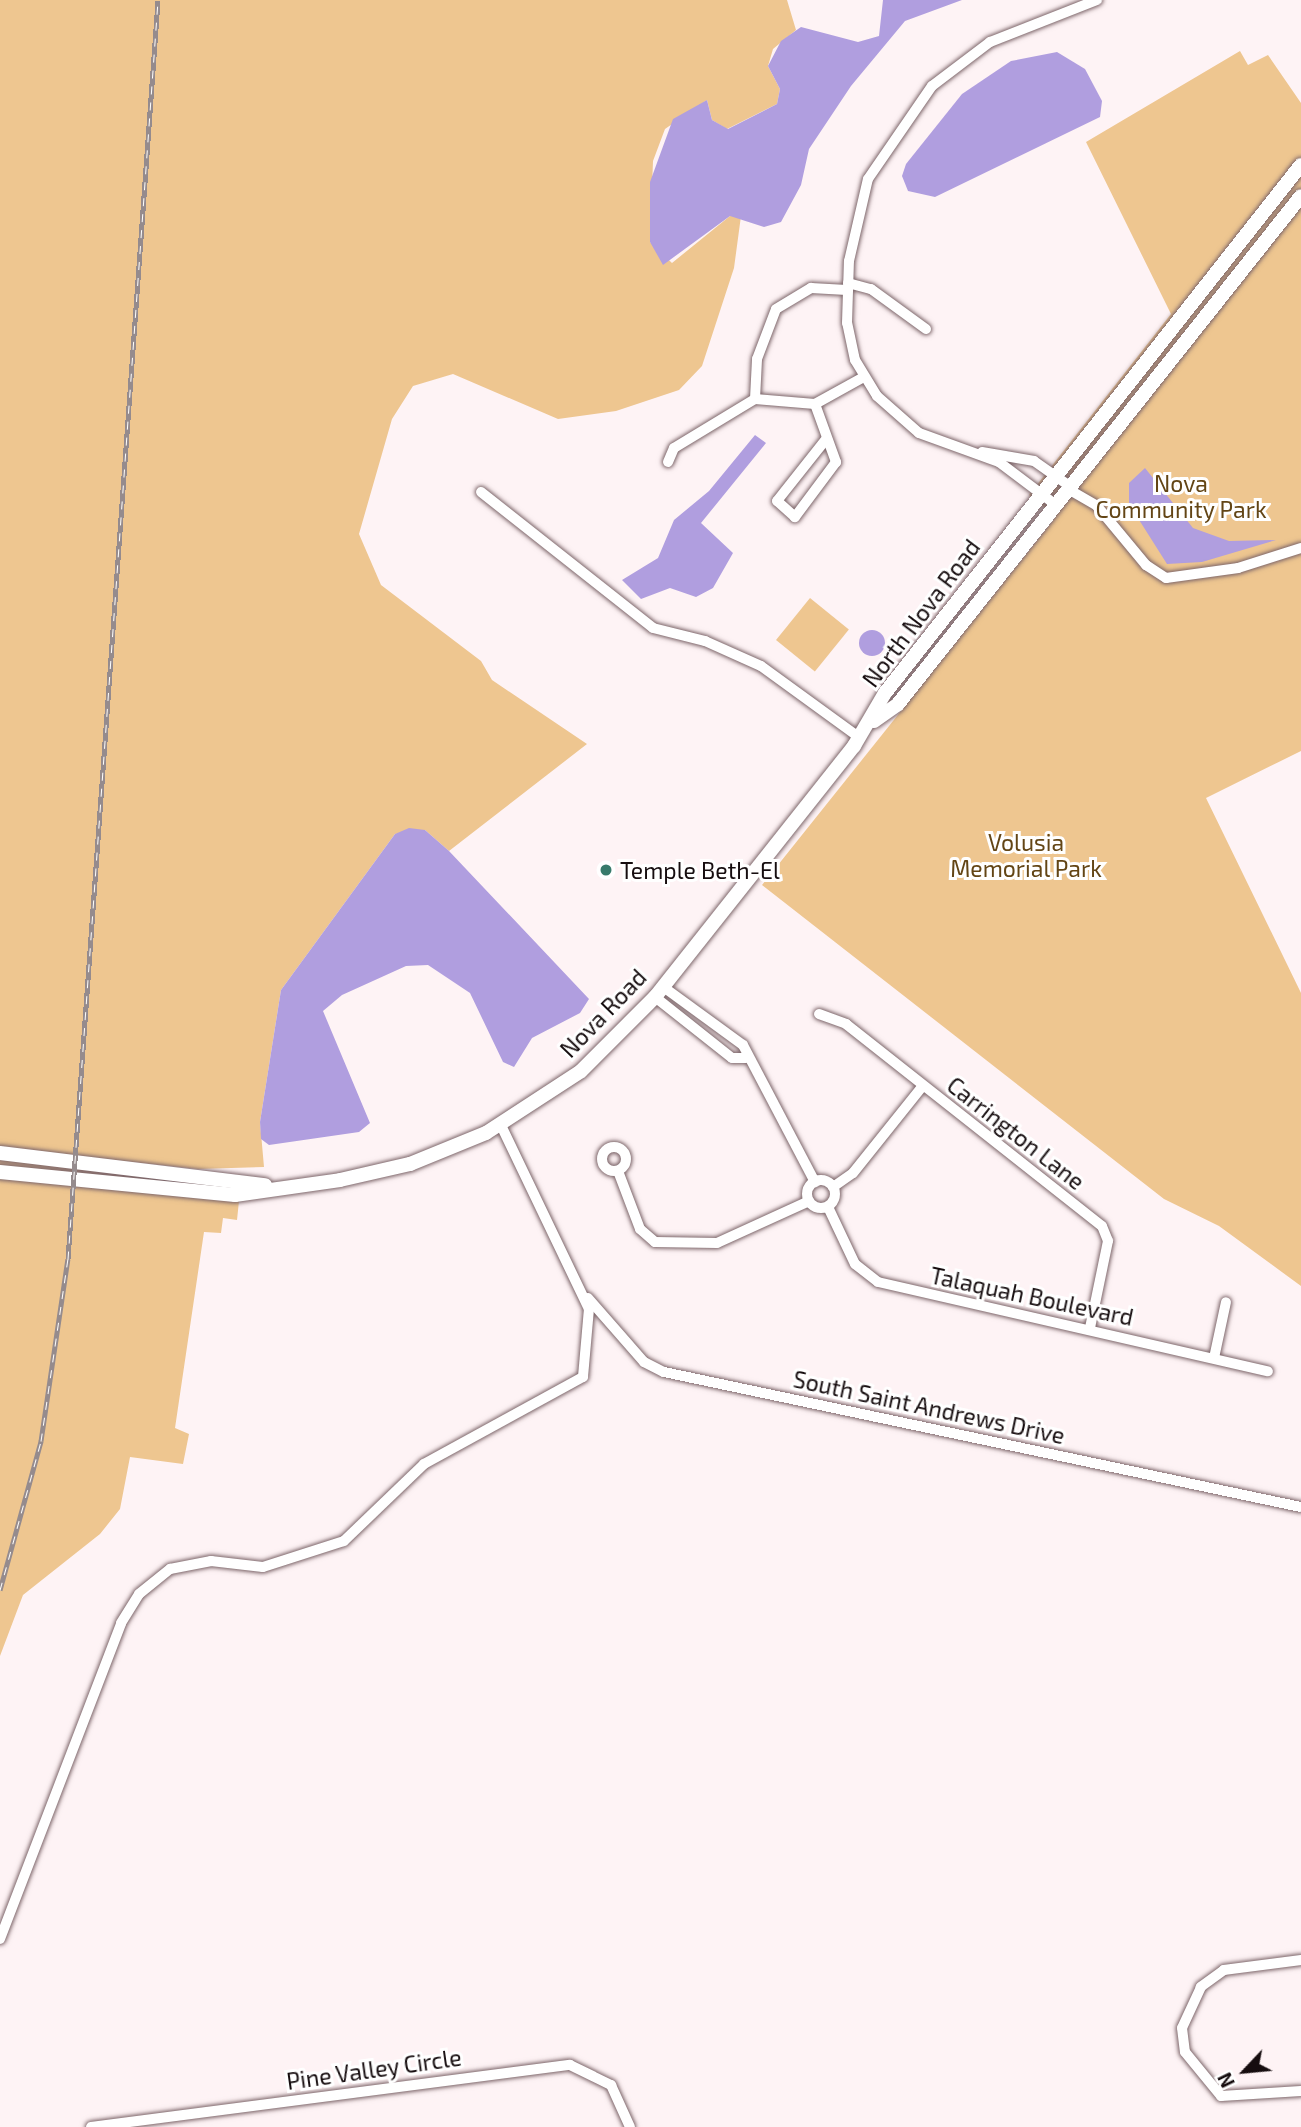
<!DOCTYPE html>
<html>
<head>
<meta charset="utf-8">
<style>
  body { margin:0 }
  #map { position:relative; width:1301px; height:2127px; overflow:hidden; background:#fef3f5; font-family:"Exo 2",sans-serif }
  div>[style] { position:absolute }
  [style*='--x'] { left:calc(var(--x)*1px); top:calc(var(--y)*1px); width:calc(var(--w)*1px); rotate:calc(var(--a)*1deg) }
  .green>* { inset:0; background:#eec690; transform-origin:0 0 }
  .water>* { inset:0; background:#b09edf }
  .round { border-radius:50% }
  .roads { filter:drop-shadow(0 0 2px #7d666a) drop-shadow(0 0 2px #7d666a) }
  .minor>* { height:10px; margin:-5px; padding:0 5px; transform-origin:5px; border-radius:5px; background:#fff }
  .minor>.ring { margin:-5px; padding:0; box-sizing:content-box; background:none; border:10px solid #fff; border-radius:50% }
  .major>* { height:14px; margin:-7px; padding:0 7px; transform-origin:7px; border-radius:7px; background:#fff }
  .rail>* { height:5px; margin-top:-2.5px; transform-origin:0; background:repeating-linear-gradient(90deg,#fff 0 8px,#958b8d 0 16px); box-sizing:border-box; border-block:2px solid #958b8d }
  .dots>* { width:19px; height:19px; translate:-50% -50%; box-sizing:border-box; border:4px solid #fff; border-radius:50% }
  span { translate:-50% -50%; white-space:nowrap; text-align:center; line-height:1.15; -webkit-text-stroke:6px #fff; paint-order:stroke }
  .park-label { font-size:23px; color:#634515 }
  .street-label { font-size:23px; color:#160d0f }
  .poi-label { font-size:23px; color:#160d0f }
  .left { translate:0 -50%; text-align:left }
  .north { position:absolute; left:1210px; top:2036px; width:70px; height:70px; -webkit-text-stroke:5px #fff; paint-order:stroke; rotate:244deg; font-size:19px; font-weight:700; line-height:28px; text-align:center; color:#160d0f }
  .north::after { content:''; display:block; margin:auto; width:24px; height:32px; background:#160d0f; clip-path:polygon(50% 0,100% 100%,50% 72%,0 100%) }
</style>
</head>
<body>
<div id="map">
  <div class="green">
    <div style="clip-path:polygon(0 0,787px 0,796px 30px,773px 49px,768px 66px,780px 89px,777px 104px,727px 129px,712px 120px,707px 100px,665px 129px,653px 161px,650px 242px,672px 263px,730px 216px,741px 216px,734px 268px,702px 366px,679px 390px,616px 411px,558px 419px,453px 374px,413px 386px,392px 419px,359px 534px,381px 585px,481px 661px,492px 680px,587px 744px,449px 851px,425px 830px,395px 834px,281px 990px,260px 1122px,264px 1167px,198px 1169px,0 1148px)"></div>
    <div style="clip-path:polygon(1240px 51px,1248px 65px,1268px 55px,1301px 103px,1301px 751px,1206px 798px,1301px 993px,1301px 1286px,1219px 1226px,1164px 1199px,762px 885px,1056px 517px,1029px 495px,1171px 314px,1086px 142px)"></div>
    <div style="left:810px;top:598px;width:50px;height:54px;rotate:39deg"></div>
    <div style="clip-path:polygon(0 1158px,240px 1188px,0 1167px)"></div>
    <div style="clip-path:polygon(0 1177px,239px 1201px,237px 1220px,223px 1218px,221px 1233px,204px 1232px,175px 1428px,189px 1434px,183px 1464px,130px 1457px,120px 1509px,100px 1534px,23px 1595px,0 1656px)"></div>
  </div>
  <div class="water">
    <div style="clip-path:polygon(883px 0,962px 0,905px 21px,851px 86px,809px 149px,801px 185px,781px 222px,764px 227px,730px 216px,663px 265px,650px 242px,650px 182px,673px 119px,707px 100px,712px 120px,728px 129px,777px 104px,780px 89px,768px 66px,781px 41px,801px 27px,858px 42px,879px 36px)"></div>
    <div style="clip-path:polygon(1057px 52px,1085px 69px,1102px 101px,1100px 117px,935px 197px,908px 191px,902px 176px,906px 164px,962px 94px,1011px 61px)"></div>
    <div style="clip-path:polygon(755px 435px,766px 443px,701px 523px,733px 553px,713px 588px,696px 597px,670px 588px,641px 599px,622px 580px,658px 558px,674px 520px,709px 491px)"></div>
    <div style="clip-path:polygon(1145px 468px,1193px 528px,1229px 541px,1276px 540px,1202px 562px,1167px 564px,1129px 504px,1129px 483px)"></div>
    <div class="round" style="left:859px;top:630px;width:26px;height:26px"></div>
    <div style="clip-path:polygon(409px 828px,425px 830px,449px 851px,589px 999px,580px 1013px,532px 1038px,514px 1067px,503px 1062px,470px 993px,428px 965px,406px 966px,342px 995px,323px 1011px,370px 1123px,359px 1132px,269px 1145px,261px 1139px,260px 1122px,281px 990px,395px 834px)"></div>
  </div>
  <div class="roads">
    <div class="minor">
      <div style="--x:848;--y:283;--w:24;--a:15"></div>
      <div style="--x:871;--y:289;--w:68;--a:36"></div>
      <div style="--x:755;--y:399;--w:40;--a:-87.1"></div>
      <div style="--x:757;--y:359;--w:53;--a:-69.2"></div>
      <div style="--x:776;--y:309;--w:41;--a:-31"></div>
      <div style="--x:811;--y:288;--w:36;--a:3"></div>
      <div style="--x:815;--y:404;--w:62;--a:70.1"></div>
      <div style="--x:836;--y:462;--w:69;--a:126.7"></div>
      <div style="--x:795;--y:517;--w:24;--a:-138"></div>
      <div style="--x:777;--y:501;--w:80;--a:-51.6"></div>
      <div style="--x:982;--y:452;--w:53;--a:9.8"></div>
      <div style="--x:1034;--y:461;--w:45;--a:35.1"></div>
      <div style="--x:668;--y:462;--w:15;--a:-67"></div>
      <div style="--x:674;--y:448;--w:95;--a:-31.2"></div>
      <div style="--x:755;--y:399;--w:60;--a:4.8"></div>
      <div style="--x:815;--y:404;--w:56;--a:-28.9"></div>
      <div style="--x:1068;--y:489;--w:34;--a:30"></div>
      <div style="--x:1097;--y:506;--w:77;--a:50.3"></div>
      <div style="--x:1146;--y:565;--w:24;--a:33"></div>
      <div style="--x:1166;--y:578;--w:73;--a:-7.9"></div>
      <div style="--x:1238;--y:568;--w:66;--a:-17.6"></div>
      <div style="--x:481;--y:492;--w:219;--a:38.3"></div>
      <div style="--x:653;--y:628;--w:54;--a:14"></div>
      <div style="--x:705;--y:641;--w:61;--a:24.1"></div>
      <div style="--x:761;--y:666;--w:122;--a:36"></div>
      <div style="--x:1056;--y:505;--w:71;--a:-143"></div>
      <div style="--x:999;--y:462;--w:85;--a:-160.1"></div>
      <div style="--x:919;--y:433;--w:56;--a:-138.6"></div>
      <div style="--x:877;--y:396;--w:42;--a:-121.4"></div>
      <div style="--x:855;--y:360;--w:38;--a:-102"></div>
      <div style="--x:847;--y:323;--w:62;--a:-88.2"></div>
      <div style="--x:849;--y:261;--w:84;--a:-77"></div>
      <div style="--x:868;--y:179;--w:113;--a:-55.5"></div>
      <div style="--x:932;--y:86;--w:73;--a:-37.2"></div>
      <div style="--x:990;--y:42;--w:115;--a:-21.4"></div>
      <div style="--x:662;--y:986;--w:100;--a:36.1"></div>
      <div style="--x:743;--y:1045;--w:155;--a:62.3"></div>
      <div style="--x:655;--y:997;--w:98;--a:38.4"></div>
      <div style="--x:732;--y:1058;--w:14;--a:0"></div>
      <div style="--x:819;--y:1014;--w:29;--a:20"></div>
      <div style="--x:846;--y:1024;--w:326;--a:38.3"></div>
      <div style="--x:1102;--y:1226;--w:16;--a:68"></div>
      <div style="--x:1108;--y:1241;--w:89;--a:101.7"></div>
      <div class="ring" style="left:602px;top:1147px;width:14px;height:14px"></div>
      <div style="--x:618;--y:1171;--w:62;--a:69.2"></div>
      <div style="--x:640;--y:1229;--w:20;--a:41"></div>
      <div style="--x:655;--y:1242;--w:62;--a:0.9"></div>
      <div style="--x:717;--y:1243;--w:101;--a:-24.5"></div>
      <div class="ring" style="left:807px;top:1180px;width:18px;height:18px"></div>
      <div style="--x:833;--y:1187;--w:24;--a:-35"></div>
      <div style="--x:853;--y:1173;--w:110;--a:-51.3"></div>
      <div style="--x:828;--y:1207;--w:63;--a:64.7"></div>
      <div style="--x:855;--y:1264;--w:29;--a:38"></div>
      <div style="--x:878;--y:1282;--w:400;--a:12.9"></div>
      <div style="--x:588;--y:1298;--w:85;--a:48.8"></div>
      <div style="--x:644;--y:1362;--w:22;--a:27"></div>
      <div style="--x:664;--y:1372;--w:651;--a:11.97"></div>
      <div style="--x:1214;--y:1358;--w:57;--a:-77.9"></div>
      <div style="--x:0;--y:1939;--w:338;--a:-69"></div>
      <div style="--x:121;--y:1623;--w:34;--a:-58"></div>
      <div style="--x:139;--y:1594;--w:40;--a:-39"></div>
      <div style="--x:170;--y:1569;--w:42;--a:-11"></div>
      <div style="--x:211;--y:1561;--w:52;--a:6.6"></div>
      <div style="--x:263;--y:1567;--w:85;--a:-17.8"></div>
      <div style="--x:344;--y:1541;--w:111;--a:-43.9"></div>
      <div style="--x:424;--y:1464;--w:181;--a:-28.7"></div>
      <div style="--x:583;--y:1377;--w:68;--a:-85"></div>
      <div style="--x:589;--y:1309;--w:204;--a:-115.6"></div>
      <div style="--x:1301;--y:1960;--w:78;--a:172.6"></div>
      <div style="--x:1224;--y:1970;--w:29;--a:144"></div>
      <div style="--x:1201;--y:1987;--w:45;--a:114.9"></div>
      <div style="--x:1182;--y:2028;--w:24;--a:83"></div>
      <div style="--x:1185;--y:2052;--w:57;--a:50.7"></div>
      <div style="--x:1221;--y:2096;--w:80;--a:-3.6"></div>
      <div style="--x:91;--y:2127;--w:483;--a:-7.4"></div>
      <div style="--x:570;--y:2065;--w:46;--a:26"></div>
      <div style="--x:611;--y:2085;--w:46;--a:65.7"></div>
    </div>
    <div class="major">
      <div style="--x:874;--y:721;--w:29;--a:-35"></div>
      <div style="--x:898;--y:704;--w:648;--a:-51.57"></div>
      <div style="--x:0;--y:1153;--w:267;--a:6.9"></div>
      <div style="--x:0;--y:1172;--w:236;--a:5.6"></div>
      <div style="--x:235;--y:1195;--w:106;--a:-8.1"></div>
      <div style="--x:340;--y:1180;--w:72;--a:-12.9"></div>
      <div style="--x:410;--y:1164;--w:82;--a:-22.2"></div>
      <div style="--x:486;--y:1133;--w:113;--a:-33.1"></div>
      <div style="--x:581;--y:1071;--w:105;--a:-45"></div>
      <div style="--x:655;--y:997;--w:320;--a:-51.6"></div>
      <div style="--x:854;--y:746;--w:61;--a:-59.7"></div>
      <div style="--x:885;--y:693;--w:672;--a:-51.77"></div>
    </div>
  </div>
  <div class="rail">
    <div style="--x:0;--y:1590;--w:155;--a:-74.6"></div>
    <div style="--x:41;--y:1441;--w:184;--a:-81.6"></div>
    <div style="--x:68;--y:1259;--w:1262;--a:-85.91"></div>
  </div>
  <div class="dots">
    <div style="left:606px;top:870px;background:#377a6b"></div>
  </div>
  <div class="park-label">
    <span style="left:1181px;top:496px">Nova<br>Community Park</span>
    <span style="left:1026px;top:855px">Volusia<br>Memorial Park</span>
  </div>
  <div class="street-label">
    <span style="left:921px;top:613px;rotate:-53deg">North Nova Road</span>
    <span style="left:603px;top:1013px;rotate:-46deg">Nova Road</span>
    <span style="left:1016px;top:1133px;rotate:38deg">Carrington Lane</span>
    <span style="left:1032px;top:1296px;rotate:12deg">Talaquah Boulevard</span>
    <span style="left:929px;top:1407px;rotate:12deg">South Saint Andrews Drive</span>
    <span style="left:374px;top:2069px;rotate:-8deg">Pine Valley Circle</span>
  </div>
  <div class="poi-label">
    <span class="left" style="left:620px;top:870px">Temple Beth-El</span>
  </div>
  <div class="north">N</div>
</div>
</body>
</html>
